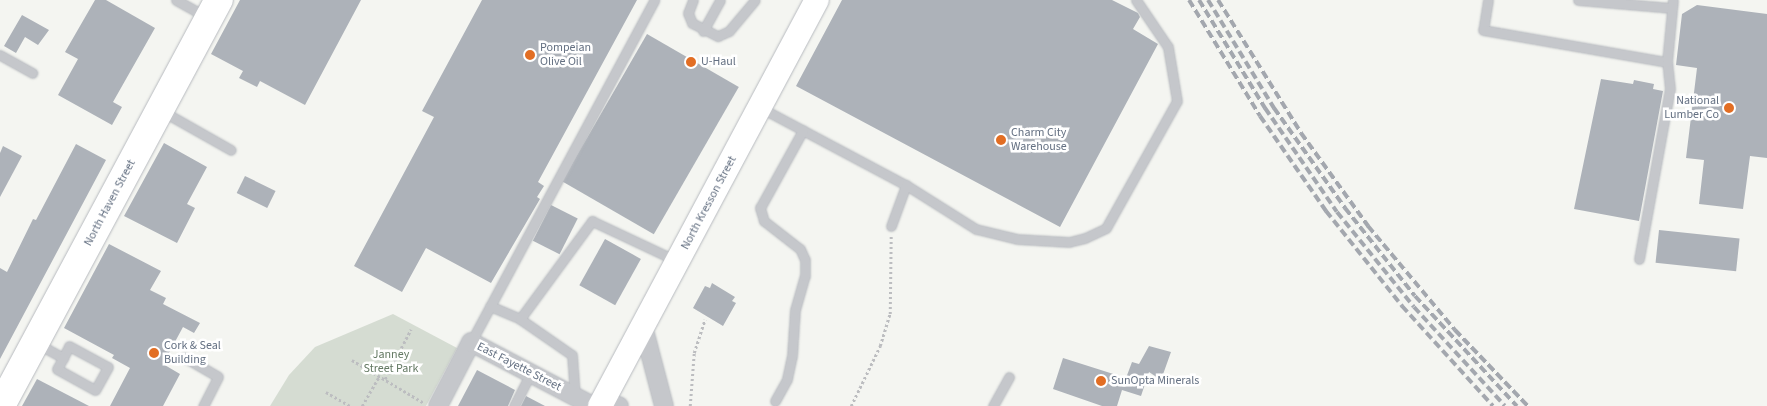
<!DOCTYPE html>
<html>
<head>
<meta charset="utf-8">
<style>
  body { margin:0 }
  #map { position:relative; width:1767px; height:406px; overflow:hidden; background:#f4f5f1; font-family:"Source Sans 3",sans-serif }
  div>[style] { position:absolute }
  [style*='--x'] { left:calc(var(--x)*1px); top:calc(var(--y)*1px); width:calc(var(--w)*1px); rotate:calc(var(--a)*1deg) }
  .green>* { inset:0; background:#d5dcd2 }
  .building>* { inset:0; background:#adb2b9; transform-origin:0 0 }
  .path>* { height:2.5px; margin-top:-1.25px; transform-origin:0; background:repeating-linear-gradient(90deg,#bcbdc0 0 2.5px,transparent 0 5px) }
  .roads { filter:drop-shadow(0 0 1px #b7babf) drop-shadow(0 0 1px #b7babf) }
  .lane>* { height:9px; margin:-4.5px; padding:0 4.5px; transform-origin:4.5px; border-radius:4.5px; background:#c5c7cb }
  .street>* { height:18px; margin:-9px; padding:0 9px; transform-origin:9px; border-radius:9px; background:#c5c7cb }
  .secondary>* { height:24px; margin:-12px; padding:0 12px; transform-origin:12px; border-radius:12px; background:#fff }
  .primary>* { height:28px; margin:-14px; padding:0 14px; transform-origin:14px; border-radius:14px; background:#fff }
  .rail>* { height:4px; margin-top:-2px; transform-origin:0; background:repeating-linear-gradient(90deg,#a3a7ae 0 8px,transparent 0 12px) }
  .dots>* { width:14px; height:14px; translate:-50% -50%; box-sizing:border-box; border:2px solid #fff; border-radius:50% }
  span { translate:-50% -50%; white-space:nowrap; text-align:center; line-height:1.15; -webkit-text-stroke:5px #fff; paint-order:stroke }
  .poi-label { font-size:12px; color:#647082 }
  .left { translate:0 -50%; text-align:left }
  .right { translate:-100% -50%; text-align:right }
  .street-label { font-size:12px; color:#647082 }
  .park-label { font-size:12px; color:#647963 }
</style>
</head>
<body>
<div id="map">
  <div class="green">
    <div style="clip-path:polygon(393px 314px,457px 348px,426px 406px,270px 406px,289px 375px,315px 347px)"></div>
  </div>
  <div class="building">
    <div style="clip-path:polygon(95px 0,106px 0,155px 28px,113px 102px,122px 107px,112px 125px,58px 95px,78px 59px,65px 52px)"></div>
    <div style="clip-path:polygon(240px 0,361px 0,305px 105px,260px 81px,257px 87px,239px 78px,243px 71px,211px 54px)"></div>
    <div style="clip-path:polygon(482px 0,637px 0,538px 182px,544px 186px,537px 197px,540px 199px,491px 283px,426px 248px,402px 292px,354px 266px,434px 117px,422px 111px)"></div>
    <div style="clip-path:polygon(842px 0,1112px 0,1138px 13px,1140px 17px,1133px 29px,1158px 44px,1060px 227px,796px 86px)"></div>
    <div style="clip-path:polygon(1697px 5px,1767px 14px,1767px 158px,1750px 156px,1743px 209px,1699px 204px,1704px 160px,1686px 158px,1697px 68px,1676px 65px,1682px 14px)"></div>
    <div style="clip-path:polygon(22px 15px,49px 30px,38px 45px,25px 37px,16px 53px,4px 46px)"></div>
    <div style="left:647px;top:34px;width:106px;height:170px;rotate:30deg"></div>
    <div style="clip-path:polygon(1601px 79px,1633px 84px,1634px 80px,1654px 84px,1653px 89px,1663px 91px,1639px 221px,1574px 209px)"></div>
    <div style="clip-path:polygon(164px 143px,207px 167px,187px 204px,195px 208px,177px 243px,124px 216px)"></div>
    <div style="clip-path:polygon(76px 144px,106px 160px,0 359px,0 268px,7px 272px,33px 219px,36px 220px)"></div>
    <div style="clip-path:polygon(3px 146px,22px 156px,0 197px,0 153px)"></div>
    <div style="left:245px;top:176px;width:34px;height:19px;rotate:26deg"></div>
    <div style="left:551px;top:205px;width:30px;height:40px;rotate:27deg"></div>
    <div style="left:1659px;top:230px;width:81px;height:33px;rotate:6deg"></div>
    <div style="left:605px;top:239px;width:41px;height:53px;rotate:29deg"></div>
    <div style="clip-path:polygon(109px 244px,161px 271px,150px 290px,166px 298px,163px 304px,200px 323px,194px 333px,183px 327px,163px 364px,180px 374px,163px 406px,110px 406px,130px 368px,112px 358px,114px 355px,64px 328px)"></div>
    <div style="clip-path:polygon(712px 283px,735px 297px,732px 301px,736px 303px,723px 326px,693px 308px,705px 286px,710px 288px)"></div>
    <div style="clip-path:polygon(1149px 346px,1171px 352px,1161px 380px,1149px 372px,1141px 396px,1122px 390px,1117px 406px,1102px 406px,1053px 389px,1063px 358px,1126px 378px,1132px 362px,1139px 364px)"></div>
    <div style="clip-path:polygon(477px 370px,515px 390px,508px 406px,458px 406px)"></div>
    <div style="clip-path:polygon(37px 379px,89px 406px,22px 406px)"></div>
    <div style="clip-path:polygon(526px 396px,545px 406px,521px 406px)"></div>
  </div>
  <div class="path">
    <div style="--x:352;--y:360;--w:84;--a:30.8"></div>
    <div style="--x:385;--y:379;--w:56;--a:-62.5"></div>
    <div style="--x:326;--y:392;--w:28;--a:30"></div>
    <div style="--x:362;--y:406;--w:34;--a:-60"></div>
    <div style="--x:690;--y:406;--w:53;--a:-85.7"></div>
    <div style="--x:694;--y:353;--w:35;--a:-72"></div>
    <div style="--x:851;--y:406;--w:67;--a:-64.2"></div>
    <div style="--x:880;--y:346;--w:34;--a:-73"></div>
    <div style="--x:890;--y:314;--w:79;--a:-89.3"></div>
  </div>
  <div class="roads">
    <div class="lane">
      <div style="--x:176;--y:0;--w:35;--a:29"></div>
      <div style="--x:693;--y:0;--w:14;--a:111"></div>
      <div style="--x:688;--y:13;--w:11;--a:68"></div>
      <div style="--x:692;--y:23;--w:29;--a:27"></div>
      <div style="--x:718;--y:36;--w:12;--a:-24"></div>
      <div style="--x:729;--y:31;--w:40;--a:-50"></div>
      <div style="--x:1488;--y:0;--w:30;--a:99"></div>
      <div style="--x:1483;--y:30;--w:187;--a:9.9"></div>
      <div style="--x:1578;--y:0;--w:94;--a:4.9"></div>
      <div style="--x:703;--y:31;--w:35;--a:-61"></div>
      <div style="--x:0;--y:55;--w:37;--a:29"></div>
      <div style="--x:761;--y:108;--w:164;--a:28"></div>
      <div style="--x:906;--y:185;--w:83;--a:32.2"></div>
      <div style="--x:976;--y:229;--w:42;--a:13.7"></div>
      <div style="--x:1017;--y:239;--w:52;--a:3.3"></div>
      <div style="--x:1069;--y:242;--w:16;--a:-14"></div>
      <div style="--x:1085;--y:238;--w:23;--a:-25"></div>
      <div style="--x:1106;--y:228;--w:145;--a:-60.8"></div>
      <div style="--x:1177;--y:101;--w:55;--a:-99.5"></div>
      <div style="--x:1168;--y:47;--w:57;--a:-124.2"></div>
      <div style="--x:162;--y:111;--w:79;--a:29.5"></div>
      <div style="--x:891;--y:226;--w:44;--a:-69.9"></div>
      <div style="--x:1639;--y:259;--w:173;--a:-79.7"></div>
      <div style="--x:1670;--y:89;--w:27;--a:-96"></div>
      <div style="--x:1667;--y:62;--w:62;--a:-84.5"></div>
      <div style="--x:490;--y:306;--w:33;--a:23"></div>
      <div style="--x:520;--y:319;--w:122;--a:-53.7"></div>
      <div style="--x:592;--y:221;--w:94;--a:25.2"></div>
      <div style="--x:520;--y:319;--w:63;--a:34.7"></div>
      <div style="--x:572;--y:355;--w:41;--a:85.8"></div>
      <div style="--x:471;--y:342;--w:388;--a:-61.8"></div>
      <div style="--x:38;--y:344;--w:29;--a:29"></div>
      <div style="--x:63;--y:358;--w:13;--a:-63"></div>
      <div style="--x:69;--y:346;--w:44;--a:28.3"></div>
      <div style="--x:108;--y:367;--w:26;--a:119"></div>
      <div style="--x:95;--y:390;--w:43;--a:-151.1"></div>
      <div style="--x:57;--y:369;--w:13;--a:-61"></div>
      <div style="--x:184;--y:357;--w:39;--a:30"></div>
      <div style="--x:218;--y:377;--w:33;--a:117"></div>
      <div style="--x:775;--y:401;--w:25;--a:-61"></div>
      <div style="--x:787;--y:379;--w:24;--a:-78"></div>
      <div style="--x:792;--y:356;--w:46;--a:-86.3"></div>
      <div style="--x:795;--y:310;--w:35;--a:-74"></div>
      <div style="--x:805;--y:276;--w:16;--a:-90"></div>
      <div style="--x:805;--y:260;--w:12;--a:-114"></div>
      <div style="--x:800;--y:249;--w:46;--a:-142.1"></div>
      <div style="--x:764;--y:221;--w:14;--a:-107"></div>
      <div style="--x:760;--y:208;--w:89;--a:-61.1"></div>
      <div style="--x:514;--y:406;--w:37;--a:-63"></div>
      <div style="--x:993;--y:406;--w:33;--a:-61"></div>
    </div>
    <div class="street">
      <div style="--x:643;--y:326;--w:83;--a:75.3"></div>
      <div style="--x:438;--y:406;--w:72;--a:-62.7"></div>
      <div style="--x:471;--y:342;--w:138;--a:27.7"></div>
      <div style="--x:611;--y:406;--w:8;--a:0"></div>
    </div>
    <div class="secondary">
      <div style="--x:600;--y:406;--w:460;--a:-61.9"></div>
    </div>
    <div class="primary">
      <div style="--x:1;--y:406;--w:461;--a:-61.8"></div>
    </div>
  </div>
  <div class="rail">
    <div style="--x:1189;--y:0;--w:136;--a:58.5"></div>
    <div style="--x:1260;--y:116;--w:116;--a:55.2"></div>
    <div style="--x:1326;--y:211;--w:122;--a:51.3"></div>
    <div style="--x:1402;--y:306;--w:135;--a:47.7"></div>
    <div style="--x:1199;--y:0;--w:127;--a:58.6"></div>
    <div style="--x:1265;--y:108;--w:126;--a:55.3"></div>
    <div style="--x:1337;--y:212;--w:122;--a:51"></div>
    <div style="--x:1414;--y:307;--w:134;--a:47.4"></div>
    <div style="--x:1208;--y:0;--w:127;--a:58.6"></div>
    <div style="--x:1274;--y:108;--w:123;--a:54.6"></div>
    <div style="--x:1345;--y:208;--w:112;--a:51.5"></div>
    <div style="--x:1415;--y:296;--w:150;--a:47.2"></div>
    <div style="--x:1218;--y:0;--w:157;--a:58"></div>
    <div style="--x:1301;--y:133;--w:115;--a:54.2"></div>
    <div style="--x:1368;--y:226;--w:136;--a:50.1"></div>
    <div style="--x:1455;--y:330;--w:105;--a:46.2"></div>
  </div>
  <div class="dots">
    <div style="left:530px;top:55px;background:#e26e24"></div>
    <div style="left:691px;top:62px;background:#e26e24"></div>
    <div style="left:1729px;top:108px;background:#e26e24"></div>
    <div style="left:1001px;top:140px;background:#e26e24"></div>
    <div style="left:154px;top:353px;background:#e26e24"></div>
    <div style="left:1101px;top:381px;background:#e26e24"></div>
  </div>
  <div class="poi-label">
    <span class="left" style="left:540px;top:55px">Pompeian<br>Olive Oil</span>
    <span class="left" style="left:701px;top:62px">U-Haul</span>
    <span class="right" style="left:1719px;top:108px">National<br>Lumber Co</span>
    <span class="left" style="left:1011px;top:140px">Charm City<br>Warehouse</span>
    <span class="left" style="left:164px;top:353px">Cork &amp; Seal<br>Building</span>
    <span class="left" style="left:1111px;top:381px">SunOpta Minerals</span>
  </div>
  <div class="street-label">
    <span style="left:110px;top:203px;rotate:-62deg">North Haven Street</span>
    <span style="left:709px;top:203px;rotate:-62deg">North Kresson Street</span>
    <span style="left:519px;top:367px;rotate:27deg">East Fayette Street</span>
  </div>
  <div class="park-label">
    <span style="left:391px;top:362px">Janney<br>Street Park</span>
  </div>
</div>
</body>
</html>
